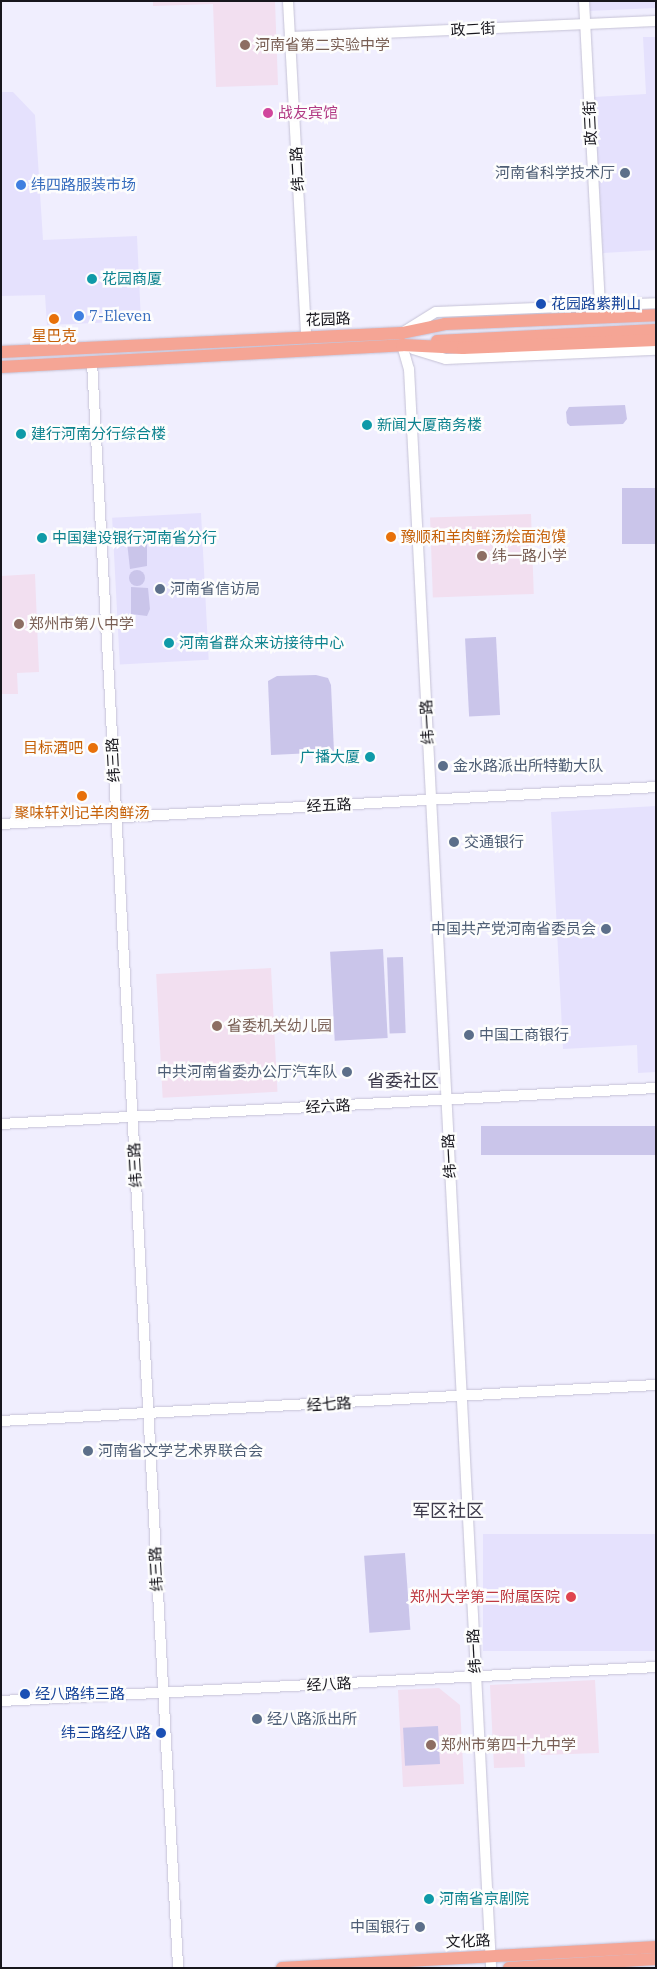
<!DOCTYPE html>
<html>
<head>
<meta charset="utf-8">
<style>
  body { margin:0 }
  #map { position:relative; width:657px; height:1969px; overflow:hidden; background:#f0eefe; font-family:"IBM Plex Serif","Noto Sans SC",serif }
  div>[style] { position:absolute }
  [style*='--x'] { left:calc(var(--x)*1px); top:calc(var(--y)*1px); width:calc(var(--w)*1px); rotate:calc(var(--a)*1deg) }
  .built>* { inset:0; background:#e5e1fd; transform-origin:0 0 }
  .education>* { inset:0; background:#f2dff0; transform-origin:0 0 }
  .green>* { inset:0; background:#cac5ea; transform-origin:0 0 }
  .round { border-radius:50% }
  .roads { filter:drop-shadow(0 0 1px #c5c2d6) drop-shadow(0 0 1px #c5c2d6) }
  .minor>* { height:10px; margin:-5px; padding:0 5px; transform-origin:5px; border-radius:5px; background:#fff }
  .major>* { height:12px; margin:-6px; padding:0 6px; transform-origin:6px; border-radius:6px; background:#f5a595 }
  .dots>* { width:14px; height:14px; translate:-50% -50%; box-sizing:border-box; border:2px solid #fdfdfd; border-radius:50% }
  span { translate:-50% -50%; white-space:nowrap; text-align:center; line-height:1.15; -webkit-text-stroke:5px #fdfdfd; paint-order:stroke }
  .street-label { font-size:15px; color:#17161d }
  .education-label { font-size:15px; color:#785e54 }
  .left { translate:0 -50%; text-align:left }
  .hotel-label { font-size:15px; color:#b23c85 }
  .service-label { font-size:15px; color:#4e5e75 }
  .right { translate:-100% -50%; text-align:right }
  .shop-label { font-size:15px; color:#366cbe }
  .culture-label { font-size:15px; color:#0d838f }
  .transit-label { font-size:15px; color:#164399 }
  .food-label { font-size:15px; color:#c56008 }
  .health-label { font-size:15px; color:#be3a42 }
  .quarter-label { font-size:18px; color:#3d3a4b }
  .frame { position:absolute; inset:0; border:2px solid #17161d; pointer-events:none }
</style>
</head>
<body>
<div id="map">
  <div class="built">
    <div style="clip-path:polygon(588px 1px,656px 1px,656px 8px,588px 11px)"></div>
    <div style="clip-path:polygon(643px 37px,656px 37px,656px 250px,603px 253px,594px 97px,646px 94px)"></div>
    <div style="clip-path:polygon(1px 92px,13px 92px,35px 115px,43px 240px,137px 236px,141px 321px,47px 325px,45px 295px,1px 296px)"></div>
    <div style="left:201px;top:513px;width:147px;height:89px;rotate:87deg"></div>
    <div style="clip-path:polygon(656px 806px,656px 1072px,638px 1073px,637px 1045px,563px 1049px,551px 812px)"></div>
    <div style="left:656px;top:1534px;width:117px;height:173px;rotate:90deg"></div>
  </div>
  <div class="education">
    <div style="clip-path:polygon(153px 1px,275px 1px,278px 85px,216px 87px,213px 4px,153px 6px)"></div>
    <div style="left:531px;top:514px;width:80px;height:101px;rotate:88deg"></div>
    <div style="clip-path:polygon(35px 574px,39px 672px,17px 673px,18px 694px,1px 694px,1px 576px)"></div>
    <div style="left:271px;top:968px;width:124px;height:115px;rotate:87deg"></div>
    <div style="clip-path:polygon(595px 1680px,599px 1753px,541px 1755px,540px 1749px,524px 1750px,525px 1767px,494px 1768px,490px 1685px)"></div>
    <div style="clip-path:polygon(439px 1688px,460px 1705px,464px 1784px,403px 1787px,398px 1690px)"></div>
  </div>
  <div class="green">
    <div style="clip-path:polygon(625px 405px,627px 419px,623px 424px,570px 426px,567px 423px,566px 412px,569px 407px)"></div>
    <div style="left:656px;top:488px;width:56px;height:34px;rotate:90deg"></div>
    <div style="clip-path:polygon(143px 539px,147px 543px,147px 566px,130px 569px,127px 542px)"></div>
    <div class="round" style="left:129px;top:570px;width:16px;height:16px"></div>
    <div style="clip-path:polygon(131px 587px,148px 588px,150px 609px,147px 616px,131px 614px)"></div>
    <div style="left:496px;top:637px;width:78px;height:31px;rotate:87deg"></div>
    <div style="clip-path:polygon(316px 675px,328px 678px,331px 685px,334px 752px,271px 755px,268px 681px,277px 676px)"></div>
    <div style="left:383px;top:949px;width:89px;height:53px;rotate:87deg"></div>
    <div style="left:403px;top:957px;width:76px;height:16px;rotate:88deg"></div>
    <div style="left:656px;top:1126px;width:29px;height:175px;rotate:90deg"></div>
    <div style="left:405px;top:1553px;width:77px;height:41px;rotate:86deg"></div>
    <div style="left:438px;top:1726px;width:38px;height:35px;rotate:87deg"></div>
  </div>
  <div class="roads">
    <div class="minor">
      <div style="--x:288;--y:1;--w:335;--a:86.9"></div>
      <div style="--x:584;--y:1;--w:305;--a:87"></div>
      <div style="--x:290;--y:37;--w:366;--a:-2.5"></div>
      <div style="--x:405;--y:331;--w:36;--a:-32"></div>
      <div style="--x:436;--y:312;--w:220;--a:-2.3"></div>
      <div style="--x:402;--y:345;--w:25;--a:74"></div>
      <div style="--x:409;--y:369;--w:1601;--a:87.06"></div>
      <div style="--x:413;--y:349;--w:34;--a:17"></div>
      <div style="--x:446;--y:359;--w:210;--a:-2.5"></div>
      <div style="--x:92;--y:362;--w:1608;--a:86.93"></div>
      <div style="--x:1;--y:824;--w:656;--a:-3.23"></div>
      <div style="--x:1;--y:1124;--w:656;--a:-3.15"></div>
      <div style="--x:1;--y:1421;--w:656;--a:-3.15"></div>
      <div style="--x:1;--y:1701;--w:656;--a:-2.97"></div>
    </div>
    <div class="major">
      <div style="--x:437;--y:341;--w:219;--a:-2.9"></div>
      <div style="--x:1;--y:352;--w:401;--a:-2.7"></div>
      <div style="--x:402;--y:333;--w:44;--a:-11.8"></div>
      <div style="--x:445;--y:324;--w:211;--a:-2.4"></div>
      <div style="--x:1;--y:367;--w:402;--a:-3.1"></div>
      <div style="--x:402;--y:345;--w:61;--a:2.8"></div>
      <div style="--x:463;--y:348;--w:193;--a:-2.4"></div>
      <div style="--x:282;--y:1968;--w:375;--a:-3.2"></div>
      <div style="--x:509;--y:1968;--w:147;--a:-3.5"></div>
    </div>
  </div>
  <div class="dots">
    <div style="left:245px;top:45px;background:#8d6e63"></div>
    <div style="left:268px;top:113px;background:#d1479c"></div>
    <div style="left:625px;top:173px;background:#5c6f8a"></div>
    <div style="left:21px;top:185px;background:#3f7fe0"></div>
    <div style="left:92px;top:279px;background:#0f9aa8"></div>
    <div style="left:541px;top:304px;background:#1a4fb4"></div>
    <div style="left:79px;top:316px;background:#3f7fe0"></div>
    <div style="left:54px;top:319px;background:#e8710a"></div>
    <div style="left:367px;top:425px;background:#0f9aa8"></div>
    <div style="left:21px;top:434px;background:#0f9aa8"></div>
    <div style="left:391px;top:537px;background:#e8710a"></div>
    <div style="left:42px;top:538px;background:#0f9aa8"></div>
    <div style="left:482px;top:556px;background:#8d6e63"></div>
    <div style="left:160px;top:589px;background:#5c6f8a"></div>
    <div style="left:19px;top:624px;background:#8d6e63"></div>
    <div style="left:169px;top:643px;background:#0f9aa8"></div>
    <div style="left:93px;top:748px;background:#e8710a"></div>
    <div style="left:370px;top:757px;background:#0f9aa8"></div>
    <div style="left:443px;top:766px;background:#5c6f8a"></div>
    <div style="left:82px;top:796px;background:#e8710a"></div>
    <div style="left:454px;top:842px;background:#5c6f8a"></div>
    <div style="left:606px;top:929px;background:#5c6f8a"></div>
    <div style="left:217px;top:1026px;background:#8d6e63"></div>
    <div style="left:469px;top:1035px;background:#5c6f8a"></div>
    <div style="left:347px;top:1072px;background:#5c6f8a"></div>
    <div style="left:88px;top:1451px;background:#5c6f8a"></div>
    <div style="left:571px;top:1597px;background:#e0444e"></div>
    <div style="left:25px;top:1694px;background:#1a4fb4"></div>
    <div style="left:257px;top:1719px;background:#5c6f8a"></div>
    <div style="left:161px;top:1733px;background:#1a4fb4"></div>
    <div style="left:431px;top:1745px;background:#8d6e63"></div>
    <div style="left:429px;top:1899px;background:#0f9aa8"></div>
    <div style="left:420px;top:1927px;background:#5c6f8a"></div>
  </div>
  <div class="street-label">
    <span style="left:473px;top:29px;rotate:-3deg">政二街</span>
    <span style="left:590px;top:123px;rotate:-93deg">政三街</span>
    <span style="left:297px;top:169px;rotate:-93deg">纬二路</span>
    <span style="left:328px;top:319px;rotate:-2deg">花园路</span>
    <span style="left:427px;top:722px;rotate:-93deg">纬一路</span>
    <span style="left:113px;top:760px;rotate:-93deg">纬三路</span>
    <span style="left:329px;top:805px;rotate:-3deg">经五路</span>
    <span style="left:328px;top:1106px;rotate:-3deg">经六路</span>
    <span style="left:449px;top:1156px;rotate:-93deg">纬一路</span>
    <span style="left:135px;top:1165px;rotate:-93deg">纬三路</span>
    <span style="left:329px;top:1404px;rotate:-3deg">经七路</span>
    <span style="left:156px;top:1569px;rotate:-93deg">纬三路</span>
    <span style="left:474px;top:1651px;rotate:-93deg">纬一路</span>
    <span style="left:329px;top:1684px;rotate:-3deg">经八路</span>
    <span style="left:468px;top:1941px;rotate:-3deg">文化路</span>
  </div>
  <div class="education-label">
    <span class="left" style="left:255px;top:45px">河南省第二实验中学</span>
    <span class="left" style="left:492px;top:556px">纬一路小学</span>
    <span class="left" style="left:29px;top:624px">郑州市第八中学</span>
    <span class="left" style="left:227px;top:1026px">省委机关幼儿园</span>
    <span class="left" style="left:441px;top:1745px">郑州市第四十九中学</span>
  </div>
  <div class="hotel-label">
    <span class="left" style="left:278px;top:113px">战友宾馆</span>
  </div>
  <div class="service-label">
    <span class="right" style="left:615px;top:173px">河南省科学技术厅</span>
    <span class="left" style="left:170px;top:589px">河南省信访局</span>
    <span class="left" style="left:453px;top:766px">金水路派出所特勤大队</span>
    <span class="left" style="left:464px;top:842px">交通银行</span>
    <span class="right" style="left:596px;top:929px">中国共产党河南省委员会</span>
    <span class="left" style="left:479px;top:1035px">中国工商银行</span>
    <span class="right" style="left:337px;top:1072px">中共河南省委办公厅汽车队</span>
    <span class="left" style="left:98px;top:1451px">河南省文学艺术界联合会</span>
    <span class="left" style="left:267px;top:1719px">经八路派出所</span>
    <span class="right" style="left:410px;top:1927px">中国银行</span>
  </div>
  <div class="shop-label">
    <span class="left" style="left:31px;top:185px">纬四路服装市场</span>
    <span class="left" style="left:89px;top:316px">7-Eleven</span>
  </div>
  <div class="culture-label">
    <span class="left" style="left:102px;top:279px">花园商厦</span>
    <span class="left" style="left:377px;top:425px">新闻大厦商务楼</span>
    <span class="left" style="left:31px;top:434px">建行河南分行综合楼</span>
    <span class="left" style="left:52px;top:538px">中国建设银行河南省分行</span>
    <span class="left" style="left:179px;top:643px">河南省群众来访接待中心</span>
    <span class="right" style="left:360px;top:757px">广播大厦</span>
    <span class="left" style="left:439px;top:1899px">河南省京剧院</span>
  </div>
  <div class="transit-label">
    <span class="left" style="left:551px;top:304px">花园路紫荆山</span>
    <span class="left" style="left:35px;top:1694px">经八路纬三路</span>
    <span class="right" style="left:151px;top:1733px">纬三路经八路</span>
  </div>
  <div class="food-label">
    <span style="left:54px;top:336px">星巴克</span>
    <span class="left" style="left:401px;top:537px">豫顺和羊肉鲜汤烩面泡馍</span>
    <span class="right" style="left:83px;top:748px">目标酒吧</span>
    <span style="left:82px;top:813px">聚味轩刘记羊肉鲜汤</span>
  </div>
  <div class="health-label">
    <span class="right" style="left:560px;top:1597px">郑州大学第二附属医院</span>
  </div>
  <div class="quarter-label">
    <span style="left:403px;top:1081px">省委社区</span>
    <span style="left:448px;top:1511px">军区社区</span>
  </div>
  <div class="frame"></div>
</div>
</body>
</html>
